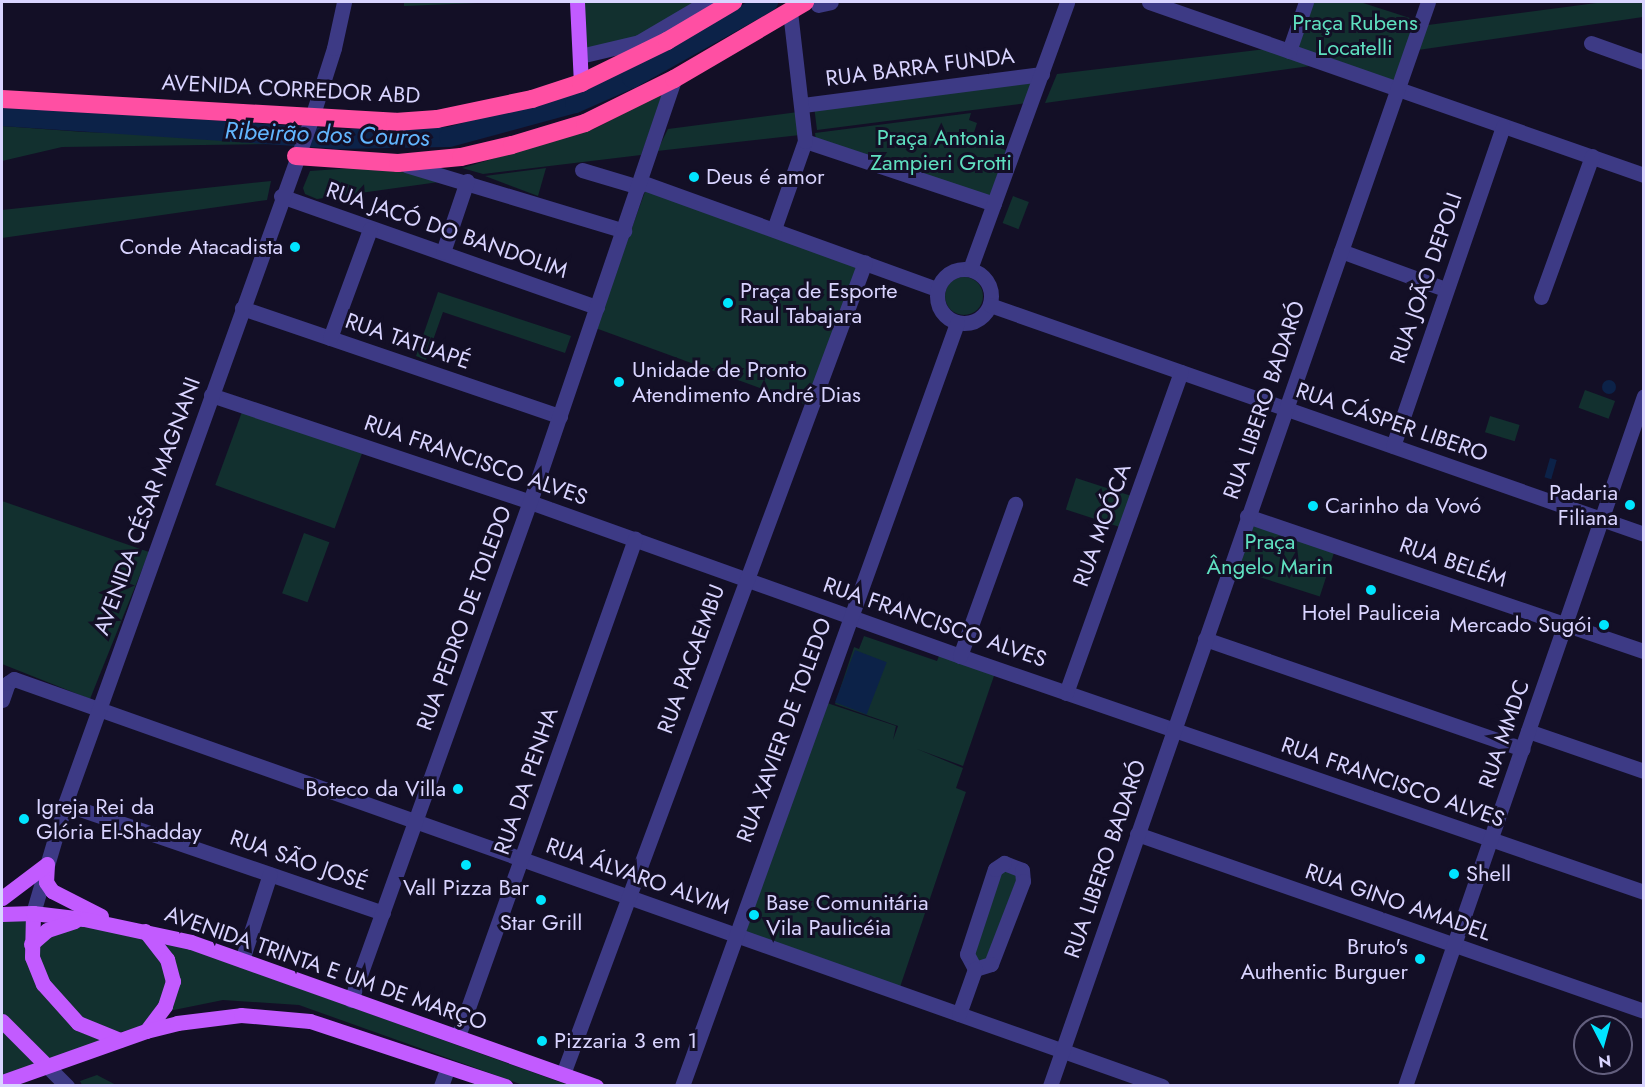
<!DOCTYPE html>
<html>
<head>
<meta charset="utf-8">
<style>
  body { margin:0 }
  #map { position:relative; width:1645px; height:1087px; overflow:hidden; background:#130f26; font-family:Jost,sans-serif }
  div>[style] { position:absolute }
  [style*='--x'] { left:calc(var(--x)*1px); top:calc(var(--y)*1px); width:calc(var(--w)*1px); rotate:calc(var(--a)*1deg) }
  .green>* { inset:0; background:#12302f; transform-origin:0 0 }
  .round { border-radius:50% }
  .water>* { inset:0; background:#0c2248; transform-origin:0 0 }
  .river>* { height:20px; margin:-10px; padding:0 10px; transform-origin:10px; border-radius:10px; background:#0c2248 }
  .minor>* { height:15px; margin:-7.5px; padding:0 7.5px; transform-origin:7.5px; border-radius:7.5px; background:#3d3a85 }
  .minor>.ring { margin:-7.5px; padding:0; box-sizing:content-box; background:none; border:15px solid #3d3a85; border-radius:50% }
  .major>* { height:15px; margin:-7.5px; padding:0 7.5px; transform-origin:7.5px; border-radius:7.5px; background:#c25bff }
  .highway>* { height:18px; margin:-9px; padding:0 9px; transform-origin:9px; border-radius:9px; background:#ff4fa3 }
  .dots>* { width:16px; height:16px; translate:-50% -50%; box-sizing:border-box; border:3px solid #130f26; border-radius:50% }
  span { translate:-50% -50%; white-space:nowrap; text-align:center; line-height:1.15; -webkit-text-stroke:6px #130f26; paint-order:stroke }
  .park-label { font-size:22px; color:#5fe0c0 }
  .street-label { font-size:22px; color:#d9d4ff }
  .poi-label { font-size:22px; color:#d9d4ff }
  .left { translate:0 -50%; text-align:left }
  .right { translate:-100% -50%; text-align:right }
  .water-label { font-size:24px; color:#62b6ff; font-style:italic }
  .frame { position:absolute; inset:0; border:3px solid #d9d4ff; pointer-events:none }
  .north { position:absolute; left:1573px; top:1015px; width:60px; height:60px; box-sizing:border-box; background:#130f26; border:2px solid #625e7d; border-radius:50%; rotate:174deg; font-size:16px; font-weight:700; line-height:24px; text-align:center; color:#d9d4ff }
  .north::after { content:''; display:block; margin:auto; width:21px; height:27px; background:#00e5ff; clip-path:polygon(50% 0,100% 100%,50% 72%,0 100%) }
</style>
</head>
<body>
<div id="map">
  <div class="green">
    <div style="clip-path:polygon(404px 2px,478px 2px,478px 3px,404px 6px)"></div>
    <div style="clip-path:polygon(579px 2px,700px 2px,637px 38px,582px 53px)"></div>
    <div style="clip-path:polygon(1310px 2px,1360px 2px,1416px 20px,1395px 82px,1294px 48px)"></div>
    <div style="clip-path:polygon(1604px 2px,1643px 2px,1643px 17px,1418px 50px,1428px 25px)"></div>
    <div style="clip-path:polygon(1266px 49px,1310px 66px,1045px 103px,1057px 74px)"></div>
    <div style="clip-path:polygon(1036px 75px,1027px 103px,817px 130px,814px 106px)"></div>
    <div style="clip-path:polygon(664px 92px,641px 155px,483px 174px,462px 168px,594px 129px)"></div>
    <div style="clip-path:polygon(798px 112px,800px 135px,657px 151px,668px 129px)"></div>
    <div style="clip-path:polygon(971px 113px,969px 120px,977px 123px,972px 139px,1006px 150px,989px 199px,816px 142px,815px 133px)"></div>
    <div style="clip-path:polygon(2px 126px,84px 132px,279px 138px,279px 144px,62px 147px,2px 161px)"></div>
    <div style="clip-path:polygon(353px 168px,402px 171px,439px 182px,317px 199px,305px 194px,303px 188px,310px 171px)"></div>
    <div style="clip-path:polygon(546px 168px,538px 196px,485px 176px)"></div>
    <div style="clip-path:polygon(271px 181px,267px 200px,2px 238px,2px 210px)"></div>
    <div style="left:646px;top:189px;width:226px;height:148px;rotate:20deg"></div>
    <div style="left:1013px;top:196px;width:17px;height:29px;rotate:21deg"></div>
    <div class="round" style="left:945px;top:277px;width:38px;height:38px"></div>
    <div style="clip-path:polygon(438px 292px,571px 336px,565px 353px,443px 312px,426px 360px,416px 356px)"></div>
    <div style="left:1585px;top:390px;width:32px;height:19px;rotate:20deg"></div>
    <div style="left:243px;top:409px;width:127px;height:81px;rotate:20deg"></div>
    <div style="left:1490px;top:416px;width:31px;height:17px;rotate:17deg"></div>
    <div style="left:1076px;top:478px;width:60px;height:33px;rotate:18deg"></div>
    <div style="clip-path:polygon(2px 501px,149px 552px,90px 699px,2px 664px)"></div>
    <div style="left:1249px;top:520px;width:91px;height:51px;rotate:18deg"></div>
    <div style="left:304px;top:533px;width:27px;height:64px;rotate:20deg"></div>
    <div style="clip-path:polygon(864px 636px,937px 661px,941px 651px,996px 670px,963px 766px,917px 749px,963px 768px,956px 788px,966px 792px,899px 990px,738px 934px,821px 701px,896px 726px,893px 740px,898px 726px,835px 704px,854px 647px,859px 649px)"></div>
    <div style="left:1002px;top:865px;width:19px;height:102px;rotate:21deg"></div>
    <div style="clip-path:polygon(28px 916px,34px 980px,44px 996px,108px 1041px,46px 1061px,2px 1015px,2px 919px)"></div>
    <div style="clip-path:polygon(83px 924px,135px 933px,157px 951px,167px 979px,165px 993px,147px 1021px,139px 1027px,121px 1032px,93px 1028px,52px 988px,39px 961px,39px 941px)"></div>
    <div style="clip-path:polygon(159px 941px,184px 947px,568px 1085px,523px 1085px,299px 1005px,223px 1000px,164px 1012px,169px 1002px)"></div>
    <div style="clip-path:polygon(2px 1024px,40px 1063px,2px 1078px)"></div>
    <div style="clip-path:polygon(97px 1075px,116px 1085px,82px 1085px,80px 1081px)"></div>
  </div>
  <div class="water">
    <div class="round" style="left:1602px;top:380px;width:14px;height:14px"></div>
    <div style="left:1550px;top:458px;width:7px;height:20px;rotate:16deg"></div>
    <div style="left:855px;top:650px;width:34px;height:56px;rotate:21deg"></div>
  </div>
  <div class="river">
    <div style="--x:2;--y:116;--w:335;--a:3.9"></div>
    <div style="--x:336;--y:139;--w:113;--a:-1"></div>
    <div style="--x:449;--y:137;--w:131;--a:-15.1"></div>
    <div style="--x:575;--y:103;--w:62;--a:-23.7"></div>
    <div style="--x:632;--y:78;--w:156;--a:-29.2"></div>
  </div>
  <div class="minor">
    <div style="--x:1149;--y:2;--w:524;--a:19.26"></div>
    <div style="--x:818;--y:5;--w:13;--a:-13"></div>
    <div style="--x:1591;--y:43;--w:56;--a:19.7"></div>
    <div style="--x:1289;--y:51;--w:52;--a:-70.9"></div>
    <div style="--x:580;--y:56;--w:61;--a:-13.3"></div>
    <div style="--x:639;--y:42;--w:79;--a:-30.5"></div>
    <div style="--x:803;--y:105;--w:241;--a:-7.4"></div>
    <div style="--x:805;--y:141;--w:199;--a:18.4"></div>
    <div style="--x:406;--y:165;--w:228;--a:16.8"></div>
    <div style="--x:582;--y:170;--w:59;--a:16.6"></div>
    <div style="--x:641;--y:182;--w:315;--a:19.9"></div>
    <div style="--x:281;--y:196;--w:335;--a:19.4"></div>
    <div style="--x:774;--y:229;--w:93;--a:-70.6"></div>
    <div style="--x:805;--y:141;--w:131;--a:-96.6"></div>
    <div style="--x:1341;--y:251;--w:111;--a:20.1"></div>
    <div style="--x:443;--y:252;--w:75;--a:-71.3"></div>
    <div class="ring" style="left:937px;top:269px;width:39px;height:39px"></div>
    <div style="--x:970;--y:269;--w:284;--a:-70"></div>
    <div style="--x:1541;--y:297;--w:150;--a:-70.1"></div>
    <div style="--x:990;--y:305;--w:693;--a:19.3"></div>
    <div style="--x:242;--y:308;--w:336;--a:18.8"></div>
    <div style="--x:330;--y:338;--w:116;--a:-69.8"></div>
    <div style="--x:211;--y:395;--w:336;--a:18.5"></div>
    <div style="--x:530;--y:502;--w:457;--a:19.7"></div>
    <div style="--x:960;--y:656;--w:724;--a:19.04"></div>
    <div style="--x:1393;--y:446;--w:338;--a:-71"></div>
    <div style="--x:1247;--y:516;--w:419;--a:18.8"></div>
    <div style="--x:1205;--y:639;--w:336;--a:19.1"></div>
    <div style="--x:960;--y:656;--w:162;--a:-70.1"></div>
    <div style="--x:1066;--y:693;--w:341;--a:-70.3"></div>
    <div style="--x:2;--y:700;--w:18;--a:-71"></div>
    <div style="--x:8;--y:683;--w:7;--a:-34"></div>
    <div style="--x:14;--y:679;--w:1218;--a:19.52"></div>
    <div style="--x:1528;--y:731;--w:123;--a:19"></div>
    <div style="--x:65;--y:804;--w:336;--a:18.9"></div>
    <div style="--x:1137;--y:834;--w:537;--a:19.24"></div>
    <div style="--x:1004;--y:863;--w:19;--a:21"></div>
    <div style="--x:1022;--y:870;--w:11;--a:85"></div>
    <div style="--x:1023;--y:881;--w:89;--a:111.1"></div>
    <div style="--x:991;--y:964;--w:17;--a:163"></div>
    <div style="--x:975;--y:969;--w:17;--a:-118"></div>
    <div style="--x:967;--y:954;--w:89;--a:-71.8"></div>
    <div style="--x:995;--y:869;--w:11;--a:-34"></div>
    <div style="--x:33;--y:913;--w:114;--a:-73.6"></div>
    <div style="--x:65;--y:804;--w:730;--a:-70.22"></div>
    <div style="--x:312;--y:117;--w:72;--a:-72.3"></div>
    <div style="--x:334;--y:48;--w:47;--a:-77.7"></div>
    <div style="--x:242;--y:960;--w:90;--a:-72"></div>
    <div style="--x:351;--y:1000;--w:554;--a:-70.26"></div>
    <div style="--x:538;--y:479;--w:422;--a:-71.2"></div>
    <div style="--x:959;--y:1014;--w:48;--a:-70.4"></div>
    <div style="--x:458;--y:1036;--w:528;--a:-70.4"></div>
    <div style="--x:46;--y:1065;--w:30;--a:45"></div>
    <div style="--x:563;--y:1074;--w:866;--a:-69.6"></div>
    <div style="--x:441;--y:1086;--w:20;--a:-70"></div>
    <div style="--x:682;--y:1086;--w:811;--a:-70.18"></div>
    <div style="--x:1050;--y:1086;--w:1148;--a:-70.78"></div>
    <div style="--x:1405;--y:1086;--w:730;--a:-70.9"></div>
  </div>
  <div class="major">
    <div style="--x:577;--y:2;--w:81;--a:87.2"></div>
    <div style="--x:47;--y:864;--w:18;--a:93"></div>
    <div style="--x:46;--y:882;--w:11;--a:56"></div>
    <div style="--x:52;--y:891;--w:55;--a:27"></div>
    <div style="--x:2;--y:898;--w:56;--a:-37.1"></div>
    <div style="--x:33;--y:913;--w:44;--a:91.3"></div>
    <div style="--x:32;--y:957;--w:29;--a:68"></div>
    <div style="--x:43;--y:984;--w:52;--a:48.1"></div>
    <div style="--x:78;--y:1023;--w:45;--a:22"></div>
    <div style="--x:2;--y:914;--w:31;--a:-2"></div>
    <div style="--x:33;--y:913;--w:51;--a:6.7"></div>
    <div style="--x:84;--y:919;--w:109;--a:12.1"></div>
    <div style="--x:191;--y:942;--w:430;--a:19.6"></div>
    <div style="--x:145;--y:931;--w:36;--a:52"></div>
    <div style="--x:167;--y:959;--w:23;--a:75"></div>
    <div style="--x:173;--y:981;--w:26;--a:108"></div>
    <div style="--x:165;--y:1006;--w:31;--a:127"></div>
    <div style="--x:31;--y:944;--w:21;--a:-41"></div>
    <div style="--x:47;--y:930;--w:29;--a:-18"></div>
    <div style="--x:2;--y:1021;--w:62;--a:45"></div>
    <div style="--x:2;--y:1082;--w:153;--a:-19.5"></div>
    <div style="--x:146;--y:1031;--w:32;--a:-14"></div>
    <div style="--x:177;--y:1023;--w:64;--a:-7.1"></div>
    <div style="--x:241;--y:1015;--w:69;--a:5"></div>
    <div style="--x:310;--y:1021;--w:206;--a:18.4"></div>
  </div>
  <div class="highway">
    <div style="--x:2;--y:99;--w:394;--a:3.3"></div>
    <div style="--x:395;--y:122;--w:42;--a:-4.1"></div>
    <div style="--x:437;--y:119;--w:97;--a:-11.9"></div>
    <div style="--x:532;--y:99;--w:52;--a:-18.1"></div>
    <div style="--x:581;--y:83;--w:96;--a:-26"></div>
    <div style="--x:667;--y:41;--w:77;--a:-30.6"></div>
    <div style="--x:296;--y:156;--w:102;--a:3.9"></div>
    <div style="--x:398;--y:163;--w:63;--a:-5.4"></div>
    <div style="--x:461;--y:157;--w:52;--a:-13.2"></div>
    <div style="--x:512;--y:145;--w:76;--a:-16.8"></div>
    <div style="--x:585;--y:123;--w:99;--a:-26.3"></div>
    <div style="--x:674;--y:79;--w:152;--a:-30.4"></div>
  </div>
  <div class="dots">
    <div style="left:694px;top:177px;background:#00e5ff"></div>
    <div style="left:295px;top:247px;background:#00e5ff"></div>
    <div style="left:728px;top:303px;background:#00e5ff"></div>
    <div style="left:619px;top:382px;background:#00e5ff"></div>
    <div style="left:1630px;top:505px;background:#00e5ff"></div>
    <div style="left:1313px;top:506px;background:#00e5ff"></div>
    <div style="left:1371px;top:590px;background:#00e5ff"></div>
    <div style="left:1604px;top:625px;background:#00e5ff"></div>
    <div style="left:458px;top:789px;background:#00e5ff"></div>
    <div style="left:24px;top:819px;background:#00e5ff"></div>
    <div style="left:466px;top:865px;background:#00e5ff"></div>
    <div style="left:1454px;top:874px;background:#00e5ff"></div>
    <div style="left:541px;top:900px;background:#00e5ff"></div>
    <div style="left:754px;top:915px;background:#00e5ff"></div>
    <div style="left:1420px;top:959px;background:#00e5ff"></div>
    <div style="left:542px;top:1041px;background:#00e5ff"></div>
  </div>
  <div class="park-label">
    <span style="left:1355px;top:35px">Praça Rubens<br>Locatelli</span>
    <span style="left:941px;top:150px">Praça Antonia<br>Zampieri Grotti</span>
    <span style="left:1270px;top:554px">Praça<br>Ângelo Marin</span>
  </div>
  <div class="street-label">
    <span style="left:920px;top:67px;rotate:-7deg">RUA BARRA FUNDA</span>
    <span style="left:291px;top:89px;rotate:3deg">AVENIDA CORREDOR ABD</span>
    <span style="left:447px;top:230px;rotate:19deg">RUA JACÓ DO BANDOLIM</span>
    <span style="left:1426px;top:278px;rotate:-71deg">RUA JOÃO DEPOLI</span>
    <span style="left:408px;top:341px;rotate:19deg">RUA TATUAPÉ</span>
    <span style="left:1264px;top:400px;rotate:-71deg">RUA LIBERO BADARÓ</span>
    <span style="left:1392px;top:422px;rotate:19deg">RUA CÁSPER LIBERO</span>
    <span style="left:476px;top:460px;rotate:19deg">RUA FRANCISCO ALVES</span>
    <span style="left:147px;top:506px;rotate:-70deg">AVENIDA CÉSAR MAGNANI</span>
    <span style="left:1102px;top:525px;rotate:-70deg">RUA MOÓCA</span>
    <span style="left:1453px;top:562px;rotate:19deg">RUA BELÉM</span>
    <span style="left:464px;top:618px;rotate:-70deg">RUA PEDRO DE TOLEDO</span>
    <span style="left:935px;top:622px;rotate:19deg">RUA FRANCISCO ALVES</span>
    <span style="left:691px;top:659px;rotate:-70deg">RUA PACAEMBU</span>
    <span style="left:784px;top:730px;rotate:-70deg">RUA XAVIER DE TOLEDO</span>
    <span style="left:1504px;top:734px;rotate:-71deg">RUA MMDC</span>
    <span style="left:526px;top:781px;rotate:-71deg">RUA DA PENHA</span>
    <span style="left:1393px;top:782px;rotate:19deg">RUA FRANCISCO ALVES</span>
    <span style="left:1105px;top:859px;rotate:-71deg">RUA LIBERO BADARÓ</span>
    <span style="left:299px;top:860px;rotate:19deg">RUA SÃO JOSÉ</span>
    <span style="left:638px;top:876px;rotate:19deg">RUA ÁLVARO ALVIM</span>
    <span style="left:1398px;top:902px;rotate:19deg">RUA GINO AMADEL</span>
    <span style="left:326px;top:968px;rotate:19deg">AVENIDA TRINTA E UM DE MARÇO</span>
  </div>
  <div class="poi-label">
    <span class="left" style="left:706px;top:177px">Deus é amor</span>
    <span class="right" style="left:283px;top:247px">Conde Atacadista</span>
    <span class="left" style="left:740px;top:303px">Praça de Esporte<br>Raul Tabajara</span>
    <span class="left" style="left:632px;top:382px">Unidade de Pronto<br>Atendimento André Dias</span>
    <span class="right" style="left:1618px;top:505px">Padaria<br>Filiana</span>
    <span class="left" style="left:1325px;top:506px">Carinho da Vovó</span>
    <span style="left:1371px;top:613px">Hotel Pauliceia</span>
    <span class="right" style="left:1592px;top:625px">Mercado Sugói</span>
    <span class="right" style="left:446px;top:789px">Boteco da Villa</span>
    <span class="left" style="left:36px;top:819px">Igreja Rei da<br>Glória El-Shadday</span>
    <span class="left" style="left:1466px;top:874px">Shell</span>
    <span style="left:466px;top:888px">Vall Pizza Bar</span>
    <span class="left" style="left:766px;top:915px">Base Comunitária<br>Vila Paulicéia</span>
    <span style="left:541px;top:923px">Star Grill</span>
    <span class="right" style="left:1408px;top:959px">Bruto's<br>Authentic Burguer</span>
    <span class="left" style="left:554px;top:1041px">Pizzaria 3 em 1</span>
  </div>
  <div class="water-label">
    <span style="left:327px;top:134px;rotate:2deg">Ribeirão dos Couros</span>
  </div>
  <div class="frame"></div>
  <div class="north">N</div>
</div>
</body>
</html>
